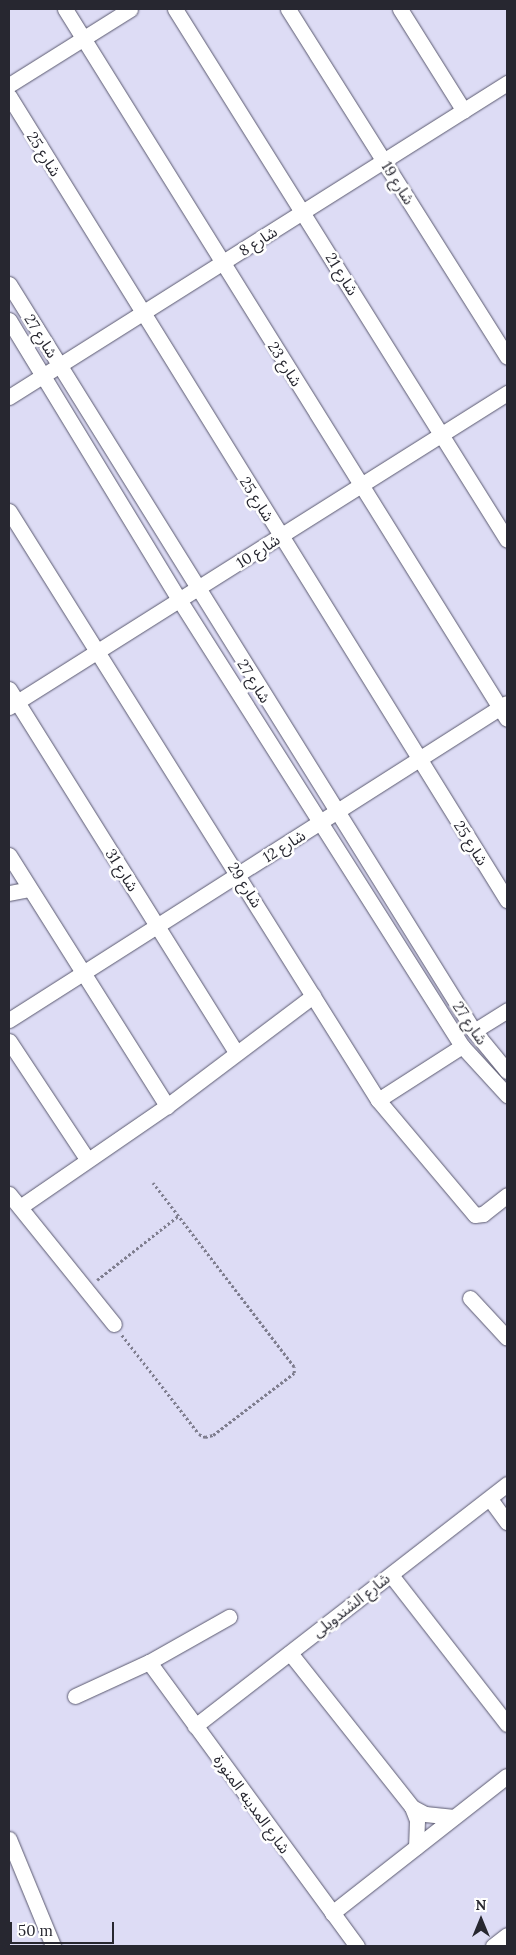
<!DOCTYPE html>
<html>
<head>
<meta charset="utf-8">
<style>
  body { margin:0 }
  #map { position:relative; width:516px; height:1955px; overflow:hidden; background:#dddcf5; font-family:Lora,"Noto Sans Arabic",serif }
  div>[style] { position:absolute }
  [style*='--x'] { left:calc(var(--x)*1px); top:calc(var(--y)*1px); width:calc(var(--w)*1px); rotate:calc(var(--a)*1deg) }
  .path>* { height:2.5px; margin-top:-1.25px; transform-origin:0; background:repeating-linear-gradient(90deg,#7f7e8f 0 2.5px,transparent 0 5px) }
  .roads { filter:drop-shadow(0 0 1px #5a596f) drop-shadow(0 0 1px #5a596f) }
  .minor>* { height:15px; margin:-7.5px; padding:0 7.5px; transform-origin:7.5px; border-radius:7.5px; background:#fff }
  span { translate:-50% -50%; white-space:nowrap; text-align:center; line-height:1.15; -webkit-text-stroke:5px #fff; paint-order:stroke }
  .street-label { font-size:15px; color:#272730 }
  .frame { position:absolute; inset:0; border:10px solid #272730; pointer-events:none }
  .north { position:absolute; left:456px; top:1895px; width:50px; height:50px; -webkit-text-stroke:4px #fff; paint-order:stroke; rotate:0deg; font-size:14px; font-weight:700; line-height:20px; text-align:center; color:#272730 }
  .north::after { content:''; display:block; margin:auto; width:18px; height:22px; background:#272730; clip-path:polygon(50% 0,100% 100%,50% 72%,0 100%) }
  .scale { position:absolute; left:10px; top:1922px; width:104px; height:22px; box-sizing:border-box; border:2px solid #272730; border-top:0; padding-left:6px; font-size:15px; line-height:18px; white-space:nowrap; color:#272730; -webkit-text-stroke:4px #fff; paint-order:stroke }
</style>
</head>
<body>
<div id="map">
  <div class="path">
    <div style="--x:97;--y:1280;--w:103;--a:-38.3"></div>
    <div style="--x:122;--y:1335;--w:125;--a:52.1"></div>
    <div style="--x:199;--y:1434;--w:7;--a:27"></div>
    <div style="--x:205;--y:1437;--w:8;--a:-14"></div>
    <div style="--x:213;--y:1435;--w:102;--a:-37.4"></div>
    <div style="--x:294;--y:1373;--w:6;--a:-90"></div>
    <div style="--x:294;--y:1367;--w:232;--a:-127.5"></div>
  </div>
  <div class="roads">
    <div class="minor">
      <div style="--x:65;--y:9;--w:836;--a:58.1"></div>
      <div style="--x:175;--y:9;--w:626;--a:57.98"></div>
      <div style="--x:288;--y:9;--w:411;--a:57.8"></div>
      <div style="--x:400;--y:9;--w:120;--a:57.9"></div>
      <div style="--x:9;--y:85;--w:143;--a:-32.1"></div>
      <div style="--x:9;--y:96;--w:946;--a:58.23"></div>
      <div style="--x:9;--y:284;--w:880;--a:58.1"></div>
      <div style="--x:474;--y:1031;--w:52;--a:50.5"></div>
      <div style="--x:9;--y:320;--w:329;--a:58.7"></div>
      <div style="--x:180;--y:601;--w:527;--a:57.64"></div>
      <div style="--x:462;--y:1046;--w:67;--a:47.4"></div>
      <div style="--x:9;--y:397;--w:589;--a:-32.23"></div>
      <div style="--x:9;--y:511;--w:695;--a:57.93"></div>
      <div style="--x:378;--y:1100;--w:150;--a:49.9"></div>
      <div style="--x:475;--y:1215;--w:8;--a:-7"></div>
      <div style="--x:483;--y:1214;--w:31;--a:-38"></div>
      <div style="--x:9;--y:689;--w:427;--a:58"></div>
      <div style="--x:9;--y:707;--w:589;--a:-32.23"></div>
      <div style="--x:9;--y:855;--w:297;--a:57.8"></div>
      <div style="--x:9;--y:893;--w:21;--a:-11"></div>
      <div style="--x:9;--y:1020;--w:590;--a:-32.48"></div>
      <div style="--x:474;--y:1031;--w:39;--a:-32"></div>
      <div style="--x:9;--y:1041;--w:141;--a:56.5"></div>
      <div style="--x:378;--y:1100;--w:100;--a:-32.7"></div>
      <div style="--x:9;--y:1194;--w:167;--a:51.1"></div>
      <div style="--x:20;--y:1207;--w:178;--a:-34.5"></div>
      <div style="--x:167;--y:1106;--w:183;--a:-37"></div>
      <div style="--x:470;--y:1298;--w:54;--a:47.2"></div>
      <div style="--x:490;--y:1499;--w:29;--a:54"></div>
      <div style="--x:391;--y:1575;--w:189;--a:52.1"></div>
      <div style="--x:290;--y:1653;--w:196;--a:51.6"></div>
      <div style="--x:412;--y:1807;--w:14;--a:69"></div>
      <div style="--x:417;--y:1820;--w:27;--a:92"></div>
      <div style="--x:149;--y:1662;--w:352;--a:53.8"></div>
      <div style="--x:75;--y:1696;--w:81;--a:-24.7"></div>
      <div style="--x:149;--y:1662;--w:92;--a:-29.4"></div>
      <div style="--x:195;--y:1726;--w:395;--a:-37.8"></div>
      <div style="--x:412;--y:1807;--w:15;--a:28"></div>
      <div style="--x:425;--y:1814;--w:29;--a:6"></div>
      <div style="--x:9;--y:1839;--w:116;--a:67.6"></div>
      <div style="--x:332;--y:1913;--w:222;--a:-38.1"></div>
      <div style="--x:493;--y:1946;--w:18;--a:-38"></div>
    </div>
  </div>
  <div class="street-label">
    <span style="left:44px;top:154px;rotate:58deg">شارع 25</span>
    <span style="left:398px;top:183px;rotate:58deg">شارع 19</span>
    <span style="left:258px;top:241px;rotate:-32deg">شارع 8</span>
    <span style="left:342px;top:274px;rotate:58deg">شارع 21</span>
    <span style="left:41px;top:336px;rotate:58deg">شارع 27</span>
    <span style="left:285px;top:364px;rotate:58deg">شارع 23</span>
    <span style="left:257px;top:499px;rotate:58deg">شارع 25</span>
    <span style="left:258px;top:551px;rotate:-33deg">شارع 10</span>
    <span style="left:254px;top:681px;rotate:58deg">شارع 27</span>
    <span style="left:471px;top:843px;rotate:58deg">شارع 25</span>
    <span style="left:284px;top:846px;rotate:-32deg">شارع 12</span>
    <span style="left:122px;top:870px;rotate:58deg">شارع 31</span>
    <span style="left:245px;top:885px;rotate:58deg">شارع 29</span>
    <span style="left:470px;top:1023px;rotate:56deg">شارع 27</span>
    <span style="left:351px;top:1605px;rotate:-38deg">شارع الشندويلى</span>
    <span style="left:252px;top:1804px;rotate:54deg">شارع المدينه المنورة</span>
  </div>
  <div class="frame"></div>
  <div class="north">N</div>
  <div class="scale">50 m</div>
</div>
</body>
</html>
